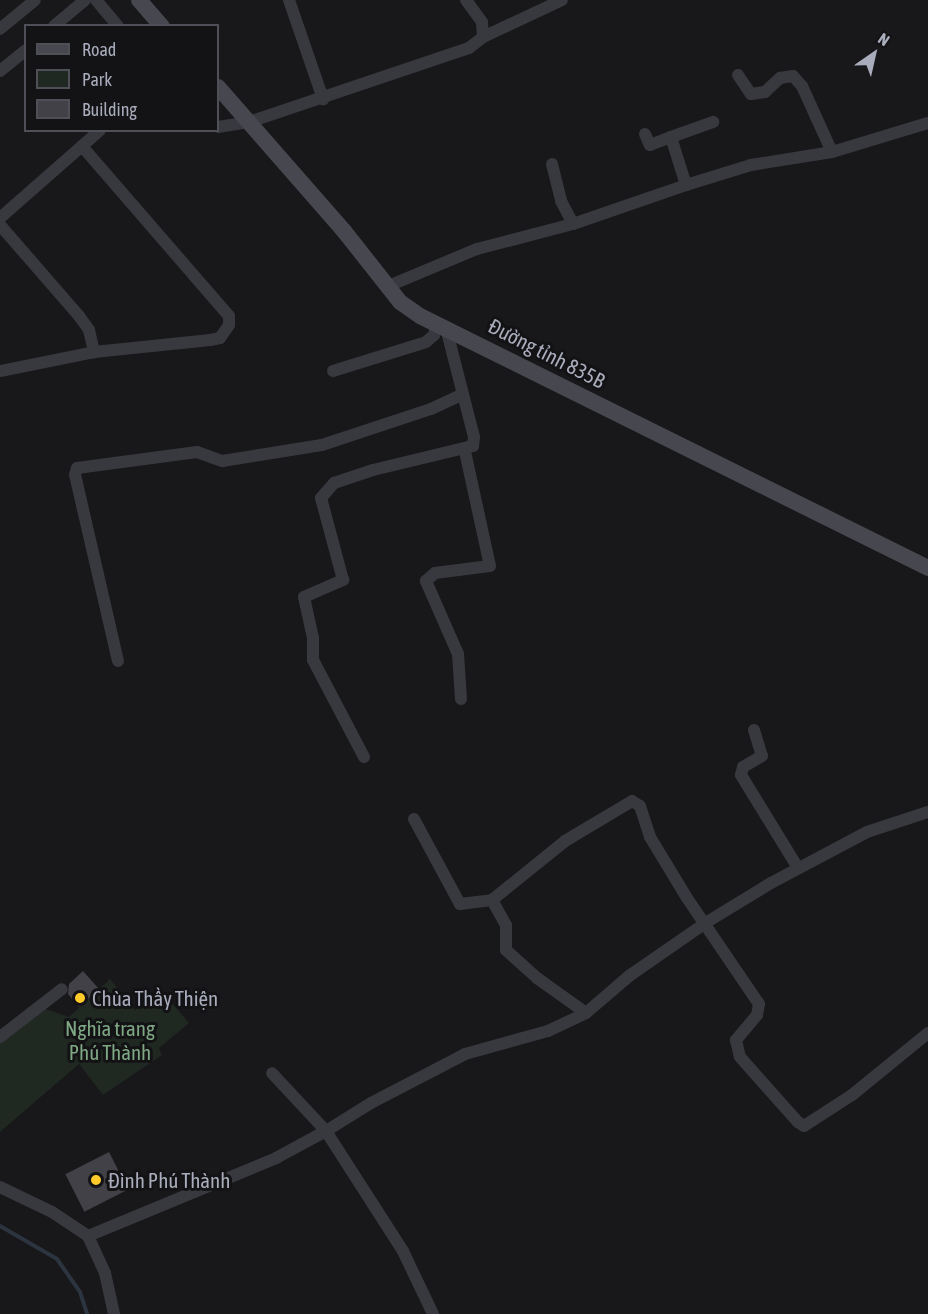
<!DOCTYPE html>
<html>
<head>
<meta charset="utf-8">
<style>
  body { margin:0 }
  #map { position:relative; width:928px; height:1314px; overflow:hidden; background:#18171a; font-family:"Asap Condensed",sans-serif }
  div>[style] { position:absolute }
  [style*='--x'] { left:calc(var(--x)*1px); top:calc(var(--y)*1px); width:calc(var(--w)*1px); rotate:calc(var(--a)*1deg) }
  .green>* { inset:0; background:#1f2821 }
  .stream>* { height:4px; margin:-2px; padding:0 2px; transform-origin:2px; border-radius:2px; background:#2c353f }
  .building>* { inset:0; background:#424147; transform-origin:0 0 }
  .street>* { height:12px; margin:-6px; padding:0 6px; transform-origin:6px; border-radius:6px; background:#38393f }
  .secondary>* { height:16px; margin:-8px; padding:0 8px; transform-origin:8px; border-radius:8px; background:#46474f }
  .dots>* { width:16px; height:16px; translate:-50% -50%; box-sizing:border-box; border:3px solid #131215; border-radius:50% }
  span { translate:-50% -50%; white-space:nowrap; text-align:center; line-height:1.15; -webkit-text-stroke:6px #131215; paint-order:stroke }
  .street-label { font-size:21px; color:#a8acbb }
  .poi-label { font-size:21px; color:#a8acbb }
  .left { translate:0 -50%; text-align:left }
  .park-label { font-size:21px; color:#7ea784 }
  .legend { position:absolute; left:24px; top:24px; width:195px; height:108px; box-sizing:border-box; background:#131215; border:2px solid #4f5057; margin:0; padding:8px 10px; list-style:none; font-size:18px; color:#a8acbb }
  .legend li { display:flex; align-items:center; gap:12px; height:30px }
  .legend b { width:30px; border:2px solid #4f5057 }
  .north { position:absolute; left:844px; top:24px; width:60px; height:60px; -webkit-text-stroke:4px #131215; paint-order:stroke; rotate:34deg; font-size:16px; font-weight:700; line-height:24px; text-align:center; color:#a8acbb }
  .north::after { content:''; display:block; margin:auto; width:21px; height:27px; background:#a8acbb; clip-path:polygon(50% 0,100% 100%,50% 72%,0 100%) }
</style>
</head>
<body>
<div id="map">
  <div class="green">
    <div style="clip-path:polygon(110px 979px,135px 1010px,161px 990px,189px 1023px,159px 1048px,162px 1055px,103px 1095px,79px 1064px,0 1132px,0 1043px,40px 1007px,69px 1017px)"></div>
  </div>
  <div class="stream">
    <div style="--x:0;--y:1226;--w:66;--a:30.1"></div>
    <div style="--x:57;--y:1259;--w:40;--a:55.1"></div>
    <div style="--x:80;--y:1292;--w:23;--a:72"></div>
  </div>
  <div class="building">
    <div style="clip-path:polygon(83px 971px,99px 989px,79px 1007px,68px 994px,69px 984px)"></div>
    <div style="left:109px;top:1152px;width:42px;height:49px;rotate:63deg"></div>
  </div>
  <div class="street">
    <div style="--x:96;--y:0;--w:34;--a:50"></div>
    <div style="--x:289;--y:0;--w:105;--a:71"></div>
    <div style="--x:54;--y:26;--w:40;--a:-40"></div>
    <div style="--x:0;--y:29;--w:45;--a:-39.6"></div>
    <div style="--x:483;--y:37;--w:87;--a:-25.1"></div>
    <div style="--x:0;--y:71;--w:33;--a:-39"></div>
    <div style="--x:738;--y:75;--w:23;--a:56"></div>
    <div style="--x:751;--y:94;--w:14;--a:-8"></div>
    <div style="--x:765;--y:92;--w:21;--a:-43"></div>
    <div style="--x:780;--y:78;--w:13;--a:-9"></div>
    <div style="--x:793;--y:76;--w:13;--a:48"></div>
    <div style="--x:802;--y:86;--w:72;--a:65.6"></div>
    <div style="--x:218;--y:127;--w:31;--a:-9"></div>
    <div style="--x:249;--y:122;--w:232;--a:-18.6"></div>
    <div style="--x:469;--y:48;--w:18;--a:-38"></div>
    <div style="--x:483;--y:37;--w:15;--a:-94"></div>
    <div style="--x:482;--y:22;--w:27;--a:-126"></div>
    <div style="--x:645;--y:134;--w:12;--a:66"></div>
    <div style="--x:650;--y:145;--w:22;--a:-21"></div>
    <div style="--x:552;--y:164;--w:38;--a:76"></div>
    <div style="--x:561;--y:201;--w:26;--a:62"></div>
    <div style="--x:686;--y:185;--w:50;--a:-107.4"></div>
    <div style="--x:671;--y:137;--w:45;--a:-19.7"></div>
    <div style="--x:0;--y:218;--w:133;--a:-41.3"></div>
    <div style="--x:0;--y:225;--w:121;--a:49"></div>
    <div style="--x:79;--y:316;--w:17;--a:54"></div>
    <div style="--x:89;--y:330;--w:23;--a:77"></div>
    <div style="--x:386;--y:287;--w:99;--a:-22.7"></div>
    <div style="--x:477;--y:249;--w:99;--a:-14.6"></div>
    <div style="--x:573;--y:224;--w:120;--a:-19"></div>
    <div style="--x:686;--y:185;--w:68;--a:-17.1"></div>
    <div style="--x:751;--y:165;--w:82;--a:-9.1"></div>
    <div style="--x:832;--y:152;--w:100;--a:-16.8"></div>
    <div style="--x:0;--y:371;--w:96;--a:-11.4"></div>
    <div style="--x:94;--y:352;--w:117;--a:-5.9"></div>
    <div style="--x:210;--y:340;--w:10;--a:-11"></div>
    <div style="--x:220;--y:338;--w:16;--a:-55"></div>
    <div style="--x:229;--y:325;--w:9;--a:-90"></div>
    <div style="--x:229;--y:316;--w:225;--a:-130.9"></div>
    <div style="--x:333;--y:371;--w:97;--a:-17.3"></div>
    <div style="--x:426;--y:342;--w:11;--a:-41"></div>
    <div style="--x:434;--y:335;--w:11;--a:-75"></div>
    <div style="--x:118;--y:661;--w:191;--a:-103"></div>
    <div style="--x:75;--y:475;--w:7;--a:-74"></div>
    <div style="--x:77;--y:468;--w:121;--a:-7.6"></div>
    <div style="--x:197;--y:452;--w:27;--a:20"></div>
    <div style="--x:222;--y:461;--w:101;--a:-9.1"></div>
    <div style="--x:322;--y:445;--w:115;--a:-18.3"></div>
    <div style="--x:431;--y:409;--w:35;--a:-25"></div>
    <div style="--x:461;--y:699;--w:45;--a:-93.8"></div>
    <div style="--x:458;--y:654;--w:80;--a:-113.7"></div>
    <div style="--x:426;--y:581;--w:12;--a:-42"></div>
    <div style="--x:435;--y:573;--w:55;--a:-7.3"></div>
    <div style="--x:490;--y:566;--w:118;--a:-102.3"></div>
    <div style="--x:754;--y:730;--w:27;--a:73"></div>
    <div style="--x:762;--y:756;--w:22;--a:150"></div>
    <div style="--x:743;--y:767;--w:8;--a:104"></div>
    <div style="--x:741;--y:775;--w:109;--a:58.5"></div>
    <div style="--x:364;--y:757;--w:110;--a:-117.7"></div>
    <div style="--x:313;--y:660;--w:22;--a:-90"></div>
    <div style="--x:313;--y:638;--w:42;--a:-102.4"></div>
    <div style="--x:304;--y:597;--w:43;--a:-23.6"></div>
    <div style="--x:343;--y:580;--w:85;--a:-105"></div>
    <div style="--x:321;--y:498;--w:20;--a:-49"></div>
    <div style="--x:334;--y:483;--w:41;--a:-18.4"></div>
    <div style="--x:373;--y:470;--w:103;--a:-13.5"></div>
    <div style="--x:473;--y:446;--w:9;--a:-84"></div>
    <div style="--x:474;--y:437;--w:113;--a:-104.4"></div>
    <div style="--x:414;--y:819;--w:97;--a:61.6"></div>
    <div style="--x:460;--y:904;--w:32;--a:-7"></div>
    <div style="--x:492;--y:900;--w:29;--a:61"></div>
    <div style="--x:506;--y:925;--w:25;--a:90"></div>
    <div style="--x:506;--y:950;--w:42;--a:42.1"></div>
    <div style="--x:537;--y:978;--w:60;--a:35.5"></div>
    <div style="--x:492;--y:900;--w:94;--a:-38.9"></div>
    <div style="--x:565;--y:841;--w:78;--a:-30.8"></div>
    <div style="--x:632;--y:801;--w:9;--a:32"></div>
    <div style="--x:640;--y:806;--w:33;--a:72"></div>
    <div style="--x:650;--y:837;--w:71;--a:58.8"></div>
    <div style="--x:687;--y:898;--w:128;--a:55.8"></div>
    <div style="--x:759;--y:1004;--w:11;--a:100"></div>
    <div style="--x:757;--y:1015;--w:33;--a:130"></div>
    <div style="--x:736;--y:1040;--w:17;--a:77"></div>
    <div style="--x:740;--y:1057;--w:87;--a:48.3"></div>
    <div style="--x:798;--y:1122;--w:7;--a:34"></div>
    <div style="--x:804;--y:1126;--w:57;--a:-32.9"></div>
    <div style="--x:852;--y:1095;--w:98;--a:-39.2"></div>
    <div style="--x:0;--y:1037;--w:78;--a:-37.7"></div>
    <div style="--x:0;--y:1187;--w:58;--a:25.7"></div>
    <div style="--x:52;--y:1212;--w:43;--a:33.7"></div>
    <div style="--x:88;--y:1236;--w:41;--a:65.3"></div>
    <div style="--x:105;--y:1273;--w:42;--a:77.6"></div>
    <div style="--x:88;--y:1236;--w:204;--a:-22.5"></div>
    <div style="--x:276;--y:1158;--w:57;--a:-28.4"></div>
    <div style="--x:326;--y:1131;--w:79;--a:-133"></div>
    <div style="--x:433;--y:1314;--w:70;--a:-115.5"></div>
    <div style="--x:403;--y:1251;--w:143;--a:-122.7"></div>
    <div style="--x:326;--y:1131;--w:53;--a:-31.9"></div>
    <div style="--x:371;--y:1103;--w:106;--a:-27.5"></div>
    <div style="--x:465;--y:1054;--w:86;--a:-15.5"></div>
    <div style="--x:548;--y:1031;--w:42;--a:-25.3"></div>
    <div style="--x:586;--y:1013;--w:57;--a:-40.7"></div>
    <div style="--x:629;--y:976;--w:95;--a:-34.7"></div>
    <div style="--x:707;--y:922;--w:75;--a:-31.4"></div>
    <div style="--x:771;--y:883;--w:109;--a:-28"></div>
    <div style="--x:867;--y:832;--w:64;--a:-18.2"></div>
  </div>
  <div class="secondary">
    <div style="--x:139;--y:0;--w:35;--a:49"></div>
    <div style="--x:218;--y:87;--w:191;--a:48.8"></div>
    <div style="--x:344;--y:231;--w:90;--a:51.7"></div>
    <div style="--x:400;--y:302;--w:24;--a:35"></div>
    <div style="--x:420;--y:316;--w:567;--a:26.38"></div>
  </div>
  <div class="dots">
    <div style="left:80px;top:998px;background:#ffca2a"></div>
    <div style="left:96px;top:1180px;background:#ffca2a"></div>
  </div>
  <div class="street-label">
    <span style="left:547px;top:353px;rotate:27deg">Đường tỉnh 835B</span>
  </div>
  <div class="poi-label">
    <span class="left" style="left:92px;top:998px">Chùa Thầy Thiện</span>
    <span class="left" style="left:108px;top:1180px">Đình Phú Thành</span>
  </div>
  <div class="park-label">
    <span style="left:110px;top:1040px">Nghĩa trang<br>Phú Thành</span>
  </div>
  <ul class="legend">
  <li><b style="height:8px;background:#46474f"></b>Road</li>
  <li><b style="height:16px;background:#1f2821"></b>Park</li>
  <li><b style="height:16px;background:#424147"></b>Building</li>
  </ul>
  <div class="north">N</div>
</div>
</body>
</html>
